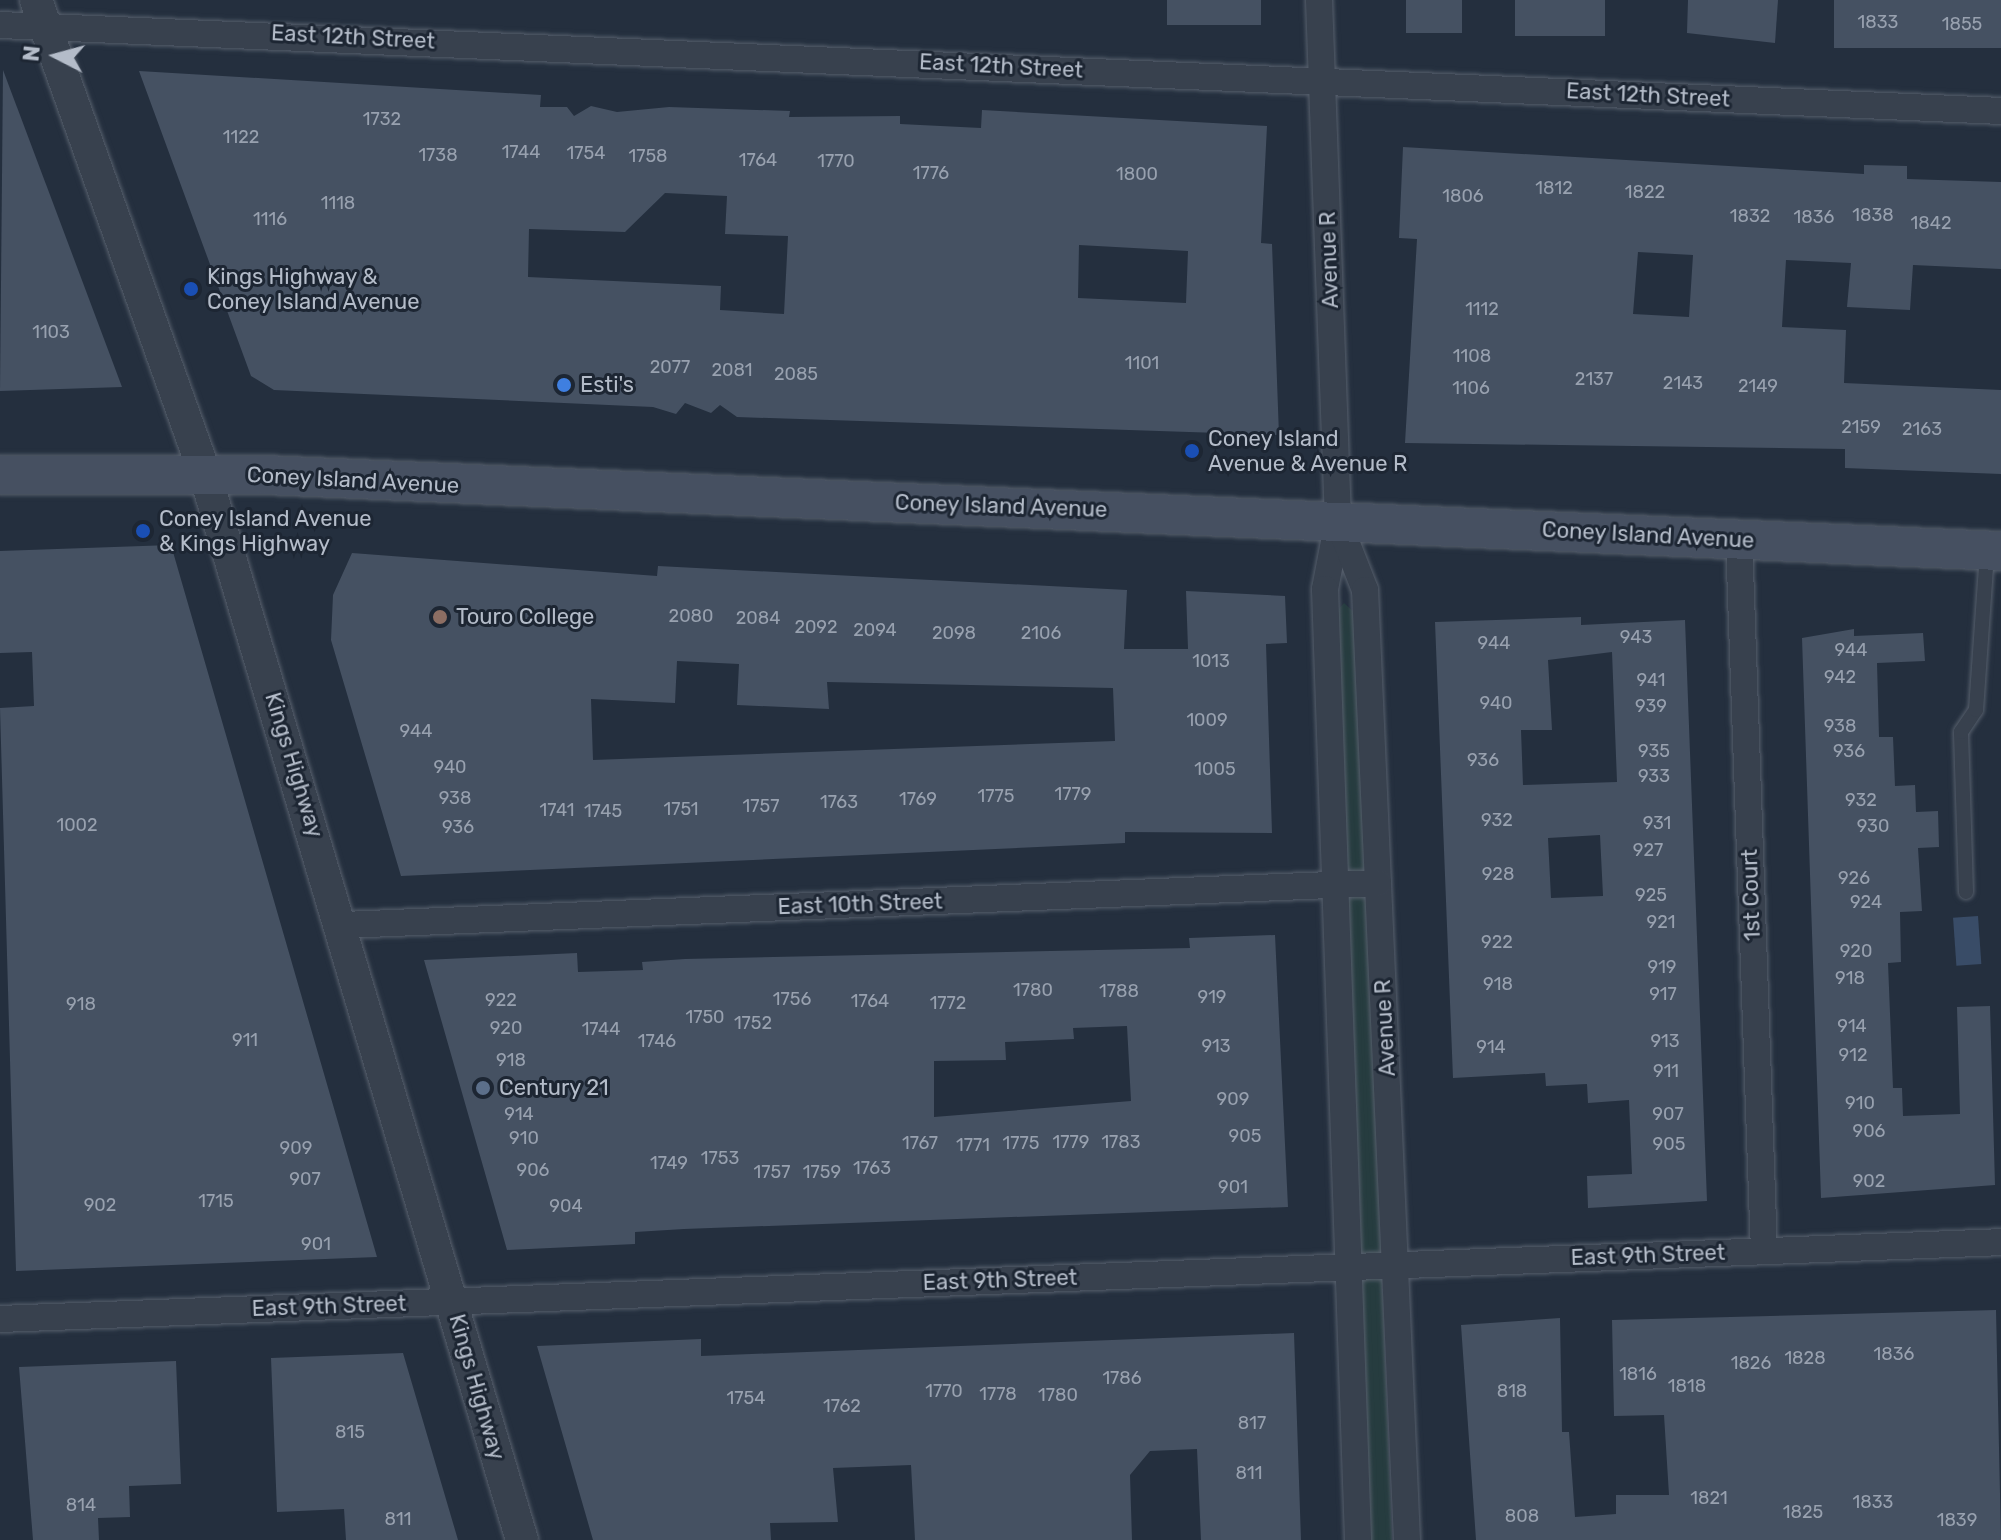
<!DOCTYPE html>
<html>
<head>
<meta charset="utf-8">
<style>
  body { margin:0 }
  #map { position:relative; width:2001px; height:1540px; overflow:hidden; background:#242f3e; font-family:Rubik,sans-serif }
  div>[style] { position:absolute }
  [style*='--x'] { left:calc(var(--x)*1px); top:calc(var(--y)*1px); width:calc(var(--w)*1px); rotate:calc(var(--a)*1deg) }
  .green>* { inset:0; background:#263c3f }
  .water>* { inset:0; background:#394c67; transform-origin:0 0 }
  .building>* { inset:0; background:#455162; transform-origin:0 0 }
  .roads { filter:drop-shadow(0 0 2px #565f6c) drop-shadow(0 0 2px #565f6c) }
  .service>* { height:14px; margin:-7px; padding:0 7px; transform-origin:7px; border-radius:7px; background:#38414e }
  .minor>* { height:26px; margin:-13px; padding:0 13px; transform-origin:13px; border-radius:13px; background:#38414e }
  .tertiary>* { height:32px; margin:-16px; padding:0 16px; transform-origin:16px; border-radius:16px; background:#38414e }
  .secondary>* { height:38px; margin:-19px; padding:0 19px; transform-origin:19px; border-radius:19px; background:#465061 }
  .dots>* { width:22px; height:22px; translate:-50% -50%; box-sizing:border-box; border:4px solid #1d2633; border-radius:50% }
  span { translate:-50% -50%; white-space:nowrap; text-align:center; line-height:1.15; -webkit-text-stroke:6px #1d2633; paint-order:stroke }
  .number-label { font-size:18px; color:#98a1af }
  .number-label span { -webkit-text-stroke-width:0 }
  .street-label { font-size:22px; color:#b4bcc9 }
  .poi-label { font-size:22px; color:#b4bcc9 }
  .left { translate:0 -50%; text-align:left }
  .north { position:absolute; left:16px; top:16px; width:80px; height:80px; -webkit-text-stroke:6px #1d2633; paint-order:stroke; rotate:276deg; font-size:22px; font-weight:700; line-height:32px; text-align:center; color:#b4bcc9 }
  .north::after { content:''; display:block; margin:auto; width:28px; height:36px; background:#b4bcc9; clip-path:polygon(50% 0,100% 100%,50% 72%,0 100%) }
</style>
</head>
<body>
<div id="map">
  <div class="green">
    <div style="clip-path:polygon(1344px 603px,1357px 615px,1392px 1540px,1370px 1540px,1334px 614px)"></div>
  </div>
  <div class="water">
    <div style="left:1978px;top:916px;width:48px;height:25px;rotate:86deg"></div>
  </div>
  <div class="building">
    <div style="left:1167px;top:0;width:94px;height:25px"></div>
    <div style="left:1406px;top:0;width:56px;height:33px"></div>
    <div style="left:1515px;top:0;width:90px;height:36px"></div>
    <div style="clip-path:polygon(1688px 0,1778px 0,1775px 43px,1687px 33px)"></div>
    <div style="left:1834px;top:0;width:167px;height:48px"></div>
    <div style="clip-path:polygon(3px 70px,59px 219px,122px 387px,0 391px)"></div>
    <div style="clip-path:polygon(evenodd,139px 71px,541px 95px,540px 107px,567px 107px,574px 116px,591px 106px,617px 112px,669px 107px,790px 111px,789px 117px,900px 116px,900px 124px,981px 128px,982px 110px,1267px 126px,1261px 243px,1272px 244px,1279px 435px,737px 417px,720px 405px,711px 413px,685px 403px,676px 414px,653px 407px,274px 390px,251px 376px,139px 71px,665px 193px,727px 196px,725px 234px,788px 236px,784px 314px,720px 310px,721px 286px,528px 277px,529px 229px,625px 232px,665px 193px,139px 71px,1079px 245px,1188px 251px,1186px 303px,1078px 298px,1079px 245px)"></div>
    <div style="clip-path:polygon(evenodd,1403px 147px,1864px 174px,1864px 165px,1907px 166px,1907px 179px,2001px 182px,2001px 269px,1913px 265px,1910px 310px,1847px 307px,1851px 263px,1786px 260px,1782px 327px,1846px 330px,1844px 383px,2001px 390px,2001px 474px,1845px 468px,1845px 449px,1405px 443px,1417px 239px,1399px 238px,1403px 147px,1638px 252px,1693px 255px,1689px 317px,1633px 314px,1638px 252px)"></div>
    <div style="clip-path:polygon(171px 545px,377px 1257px,16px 1271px,0 708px,34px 706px,32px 652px,0 653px,0 551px)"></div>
    <div style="clip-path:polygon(evenodd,352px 553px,657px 576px,658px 566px,1127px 590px,1124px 649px,1188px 649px,1186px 591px,1285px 596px,1287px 643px,1266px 644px,1272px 833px,1125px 832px,1125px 843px,401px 876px,331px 640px,333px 595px,352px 553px,677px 661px,739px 664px,737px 705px,829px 709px,827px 682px,1113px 688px,1115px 741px,593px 760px,591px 699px,675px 703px,677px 661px)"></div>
    <div style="clip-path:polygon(evenodd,1581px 617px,1581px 625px,1685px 620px,1707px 1201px,1588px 1208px,1587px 1176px,1632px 1174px,1629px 1100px,1588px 1103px,1587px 1084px,1546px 1086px,1545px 1073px,1453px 1078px,1435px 622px,1581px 617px,1612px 652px,1617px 782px,1523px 785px,1521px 730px,1552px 730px,1548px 660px,1612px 652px,1581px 617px,1600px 835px,1603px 896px,1551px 898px,1548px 838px,1600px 835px)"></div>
    <div style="clip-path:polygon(1854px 629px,1854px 636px,1923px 633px,1925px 661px,1877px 663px,1879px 737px,1893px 737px,1895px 786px,1915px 785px,1916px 812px,1938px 811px,1939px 847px,1918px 848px,1922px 911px,1900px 912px,1901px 962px,1888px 963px,1893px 1088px,1902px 1088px,1903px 1116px,1960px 1114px,1957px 1007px,1990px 1006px,1995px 1185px,1821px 1198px,1802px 638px)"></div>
    <div style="clip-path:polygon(evenodd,1275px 935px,1288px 1207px,684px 1229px,635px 1232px,635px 1244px,507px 1250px,424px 960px,577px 953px,578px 972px,643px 970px,642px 962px,685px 959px,1190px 948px,1189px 938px,1275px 935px,1127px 1026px,1131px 1101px,934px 1117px,934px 1061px,1006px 1060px,1005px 1042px,1074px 1039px,1073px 1028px,1127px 1026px)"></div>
    <div style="clip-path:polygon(1996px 1310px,2001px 1540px,1476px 1540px,1461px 1325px,1560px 1318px,1562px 1432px,1569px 1432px,1575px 1517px,1616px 1514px,1616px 1495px,1669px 1495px,1664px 1415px,1614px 1416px,1612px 1320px)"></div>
    <div style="clip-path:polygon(1294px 1333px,1301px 1540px,1201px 1540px,1197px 1449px,1150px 1451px,1130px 1475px,1132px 1540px,915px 1540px,911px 1465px,833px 1468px,838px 1522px,770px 1523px,771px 1540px,593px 1540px,537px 1346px,701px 1339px,701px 1356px)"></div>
    <div style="clip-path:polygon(403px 1353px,458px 1540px,346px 1540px,344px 1509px,277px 1512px,271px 1358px)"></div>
    <div style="clip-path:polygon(176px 1361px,181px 1484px,129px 1486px,130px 1517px,98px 1518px,99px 1540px,33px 1540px,19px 1367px)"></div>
  </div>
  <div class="roads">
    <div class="service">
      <div style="--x:1966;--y:892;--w:160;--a:-91.8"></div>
      <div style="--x:1961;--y:732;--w:27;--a:-56"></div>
      <div style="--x:1976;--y:710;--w:159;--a:-86"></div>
    </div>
    <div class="minor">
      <div style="--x:1319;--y:0;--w:521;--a:87.91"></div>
      <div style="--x:1338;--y:521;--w:69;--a:100.8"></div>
      <div style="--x:1325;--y:589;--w:952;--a:88.01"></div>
      <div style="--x:0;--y:25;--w:2003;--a:2.46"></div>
      <div style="--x:1338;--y:521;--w:74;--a:68.6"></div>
      <div style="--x:1365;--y:590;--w:951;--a:87.47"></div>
      <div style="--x:1739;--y:539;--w:712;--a:87.99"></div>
      <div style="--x:343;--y:925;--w:1036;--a:-2.32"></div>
      <div style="--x:0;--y:1319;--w:2002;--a:-2.2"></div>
    </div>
    <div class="tertiary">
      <div style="--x:36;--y:0;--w:503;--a:70.38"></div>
      <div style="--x:205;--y:474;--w:1112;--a:73.44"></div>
    </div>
    <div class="secondary">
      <div style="--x:0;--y:475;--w:266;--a:0"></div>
      <div style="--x:266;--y:475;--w:1737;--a:2.51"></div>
    </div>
  </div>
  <div class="dots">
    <div style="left:191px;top:289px;background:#1a4fb4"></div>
    <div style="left:564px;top:385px;background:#3f7fe0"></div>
    <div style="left:1192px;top:451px;background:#1a4fb4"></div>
    <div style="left:143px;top:531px;background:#1a4fb4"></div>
    <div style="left:440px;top:617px;background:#8d6e63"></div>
    <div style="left:483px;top:1088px;background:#5c6f8a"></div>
  </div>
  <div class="number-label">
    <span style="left:1878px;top:22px">1833</span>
    <span style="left:1962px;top:24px">1855</span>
    <span style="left:382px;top:119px">1732</span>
    <span style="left:241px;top:137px">1122</span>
    <span style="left:521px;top:152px">1744</span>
    <span style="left:586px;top:153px">1754</span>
    <span style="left:438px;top:155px">1738</span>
    <span style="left:648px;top:156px">1758</span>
    <span style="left:758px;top:160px">1764</span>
    <span style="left:836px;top:161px">1770</span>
    <span style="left:931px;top:173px">1776</span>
    <span style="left:1137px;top:174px">1800</span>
    <span style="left:1554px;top:188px">1812</span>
    <span style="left:1645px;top:192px">1822</span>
    <span style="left:1463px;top:196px">1806</span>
    <span style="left:338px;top:203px">1118</span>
    <span style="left:1873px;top:215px">1838</span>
    <span style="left:1750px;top:216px">1832</span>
    <span style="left:1814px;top:217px">1836</span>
    <span style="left:270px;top:219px">1116</span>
    <span style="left:1931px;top:223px">1842</span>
    <span style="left:1482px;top:309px">1112</span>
    <span style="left:51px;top:332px">1103</span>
    <span style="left:1472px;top:356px">1108</span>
    <span style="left:1142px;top:363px">1101</span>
    <span style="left:670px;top:367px">2077</span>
    <span style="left:732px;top:370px">2081</span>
    <span style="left:796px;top:374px">2085</span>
    <span style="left:1594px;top:379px">2137</span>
    <span style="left:1683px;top:383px">2143</span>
    <span style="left:1758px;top:386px">2149</span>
    <span style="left:1471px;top:388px">1106</span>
    <span style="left:1861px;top:427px">2159</span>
    <span style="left:1922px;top:429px">2163</span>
    <span style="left:691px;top:616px">2080</span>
    <span style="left:758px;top:618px">2084</span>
    <span style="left:816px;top:627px">2092</span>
    <span style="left:875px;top:630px">2094</span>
    <span style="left:954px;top:633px">2098</span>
    <span style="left:1041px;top:633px">2106</span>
    <span style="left:1636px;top:637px">943</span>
    <span style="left:1494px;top:643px">944</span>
    <span style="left:1851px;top:650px">944</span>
    <span style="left:1211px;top:661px">1013</span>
    <span style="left:1840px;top:677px">942</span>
    <span style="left:1651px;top:680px">941</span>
    <span style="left:1496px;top:703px">940</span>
    <span style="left:1651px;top:706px">939</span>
    <span style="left:1207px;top:720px">1009</span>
    <span style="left:1840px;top:726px">938</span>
    <span style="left:416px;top:731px">944</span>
    <span style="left:1654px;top:751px">935</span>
    <span style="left:1849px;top:751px">936</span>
    <span style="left:1483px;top:760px">936</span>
    <span style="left:450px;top:767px">940</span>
    <span style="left:1215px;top:769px">1005</span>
    <span style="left:1654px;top:776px">933</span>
    <span style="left:1073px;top:794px">1779</span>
    <span style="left:996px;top:796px">1775</span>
    <span style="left:455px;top:798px">938</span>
    <span style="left:918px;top:799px">1769</span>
    <span style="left:1861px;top:800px">932</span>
    <span style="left:839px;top:802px">1763</span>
    <span style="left:761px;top:806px">1757</span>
    <span style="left:681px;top:809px">1751</span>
    <span style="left:557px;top:810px">1741</span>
    <span style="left:603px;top:811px">1745</span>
    <span style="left:1497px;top:820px">932</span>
    <span style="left:1657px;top:823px">931</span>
    <span style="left:77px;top:825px">1002</span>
    <span style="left:1873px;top:826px">930</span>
    <span style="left:458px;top:827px">936</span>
    <span style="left:1648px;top:850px">927</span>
    <span style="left:1498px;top:874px">928</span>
    <span style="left:1854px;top:878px">926</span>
    <span style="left:1651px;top:895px">925</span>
    <span style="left:1866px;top:902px">924</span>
    <span style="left:1661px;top:922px">921</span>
    <span style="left:1497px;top:942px">922</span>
    <span style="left:1856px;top:951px">920</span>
    <span style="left:1662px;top:967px">919</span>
    <span style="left:1850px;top:978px">918</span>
    <span style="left:1498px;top:984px">918</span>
    <span style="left:1033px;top:990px">1780</span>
    <span style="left:1119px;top:991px">1788</span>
    <span style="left:1663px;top:994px">917</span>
    <span style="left:1212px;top:997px">919</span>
    <span style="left:792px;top:999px">1756</span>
    <span style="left:501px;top:1000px">922</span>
    <span style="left:870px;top:1001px">1764</span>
    <span style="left:948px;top:1003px">1772</span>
    <span style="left:81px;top:1004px">918</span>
    <span style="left:705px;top:1017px">1750</span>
    <span style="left:753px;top:1023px">1752</span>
    <span style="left:1852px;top:1026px">914</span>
    <span style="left:506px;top:1028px">920</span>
    <span style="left:601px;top:1029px">1744</span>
    <span style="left:245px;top:1040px">911</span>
    <span style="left:657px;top:1041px">1746</span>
    <span style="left:1665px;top:1041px">913</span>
    <span style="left:1216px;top:1046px">913</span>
    <span style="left:1491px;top:1047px">914</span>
    <span style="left:1853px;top:1055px">912</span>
    <span style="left:511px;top:1060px">918</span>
    <span style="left:1666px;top:1071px">911</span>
    <span style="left:1233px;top:1099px">909</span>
    <span style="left:1860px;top:1103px">910</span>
    <span style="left:519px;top:1114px">914</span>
    <span style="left:1668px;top:1114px">907</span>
    <span style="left:1869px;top:1131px">906</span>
    <span style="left:1245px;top:1136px">905</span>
    <span style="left:524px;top:1138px">910</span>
    <span style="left:1071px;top:1142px">1779</span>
    <span style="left:1121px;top:1142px">1783</span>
    <span style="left:920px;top:1143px">1767</span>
    <span style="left:1021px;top:1143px">1775</span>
    <span style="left:1669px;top:1144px">905</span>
    <span style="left:973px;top:1145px">1771</span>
    <span style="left:296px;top:1148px">909</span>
    <span style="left:720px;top:1158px">1753</span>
    <span style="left:669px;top:1163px">1749</span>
    <span style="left:872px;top:1168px">1763</span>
    <span style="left:533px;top:1170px">906</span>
    <span style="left:772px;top:1172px">1757</span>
    <span style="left:822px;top:1172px">1759</span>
    <span style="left:305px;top:1179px">907</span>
    <span style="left:1869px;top:1181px">902</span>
    <span style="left:1233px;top:1187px">901</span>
    <span style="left:216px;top:1201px">1715</span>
    <span style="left:100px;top:1205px">902</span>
    <span style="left:566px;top:1206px">904</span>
    <span style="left:316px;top:1244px">901</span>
    <span style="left:1894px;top:1354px">1836</span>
    <span style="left:1805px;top:1358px">1828</span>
    <span style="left:1751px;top:1363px">1826</span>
    <span style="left:1638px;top:1374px">1816</span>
    <span style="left:1122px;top:1378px">1786</span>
    <span style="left:1687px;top:1386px">1818</span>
    <span style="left:944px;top:1391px">1770</span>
    <span style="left:1512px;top:1391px">818</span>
    <span style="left:998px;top:1394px">1778</span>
    <span style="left:1058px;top:1395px">1780</span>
    <span style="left:746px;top:1398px">1754</span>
    <span style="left:842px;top:1406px">1762</span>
    <span style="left:1252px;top:1423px">817</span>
    <span style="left:350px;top:1432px">815</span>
    <span style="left:1249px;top:1473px">811</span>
    <span style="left:1709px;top:1498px">1821</span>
    <span style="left:1873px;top:1502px">1833</span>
    <span style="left:81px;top:1505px">814</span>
    <span style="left:1803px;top:1512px">1825</span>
    <span style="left:1522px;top:1516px">808</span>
    <span style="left:398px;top:1519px">811</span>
    <span style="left:1957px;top:1520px">1839</span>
  </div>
  <div class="street-label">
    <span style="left:353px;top:37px;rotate:3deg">East 12th Street</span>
    <span style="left:1001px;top:66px;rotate:3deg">East 12th Street</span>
    <span style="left:1648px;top:95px;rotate:3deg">East 12th Street</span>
    <span style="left:1329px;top:260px;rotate:-92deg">Avenue R</span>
    <span style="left:353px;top:480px;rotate:3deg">Coney Island Avenue</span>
    <span style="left:1001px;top:506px;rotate:2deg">Coney Island Avenue</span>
    <span style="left:1648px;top:535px;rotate:3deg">Coney Island Avenue</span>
    <span style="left:294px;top:765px;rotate:73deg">Kings Highway</span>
    <span style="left:1751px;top:895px;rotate:-92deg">1st Court</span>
    <span style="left:860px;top:904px;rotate:-2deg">East 10th Street</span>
    <span style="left:1385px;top:1028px;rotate:-93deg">Avenue R</span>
    <span style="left:1648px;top:1255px;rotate:-2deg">East 9th Street</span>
    <span style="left:1000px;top:1280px;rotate:-2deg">East 9th Street</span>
    <span style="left:329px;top:1306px;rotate:-2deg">East 9th Street</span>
    <span style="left:477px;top:1387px;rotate:74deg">Kings Highway</span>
  </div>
  <div class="poi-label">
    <span class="left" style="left:207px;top:289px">Kings Highway &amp;<br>Coney Island Avenue</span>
    <span class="left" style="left:580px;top:385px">Esti's</span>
    <span class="left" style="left:1208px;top:451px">Coney Island<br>Avenue &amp; Avenue R</span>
    <span class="left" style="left:159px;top:531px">Coney Island Avenue<br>&amp; Kings Highway</span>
    <span class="left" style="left:456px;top:617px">Touro College</span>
    <span class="left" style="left:499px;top:1088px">Century 21</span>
  </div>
  <div class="north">N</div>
</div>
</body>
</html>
